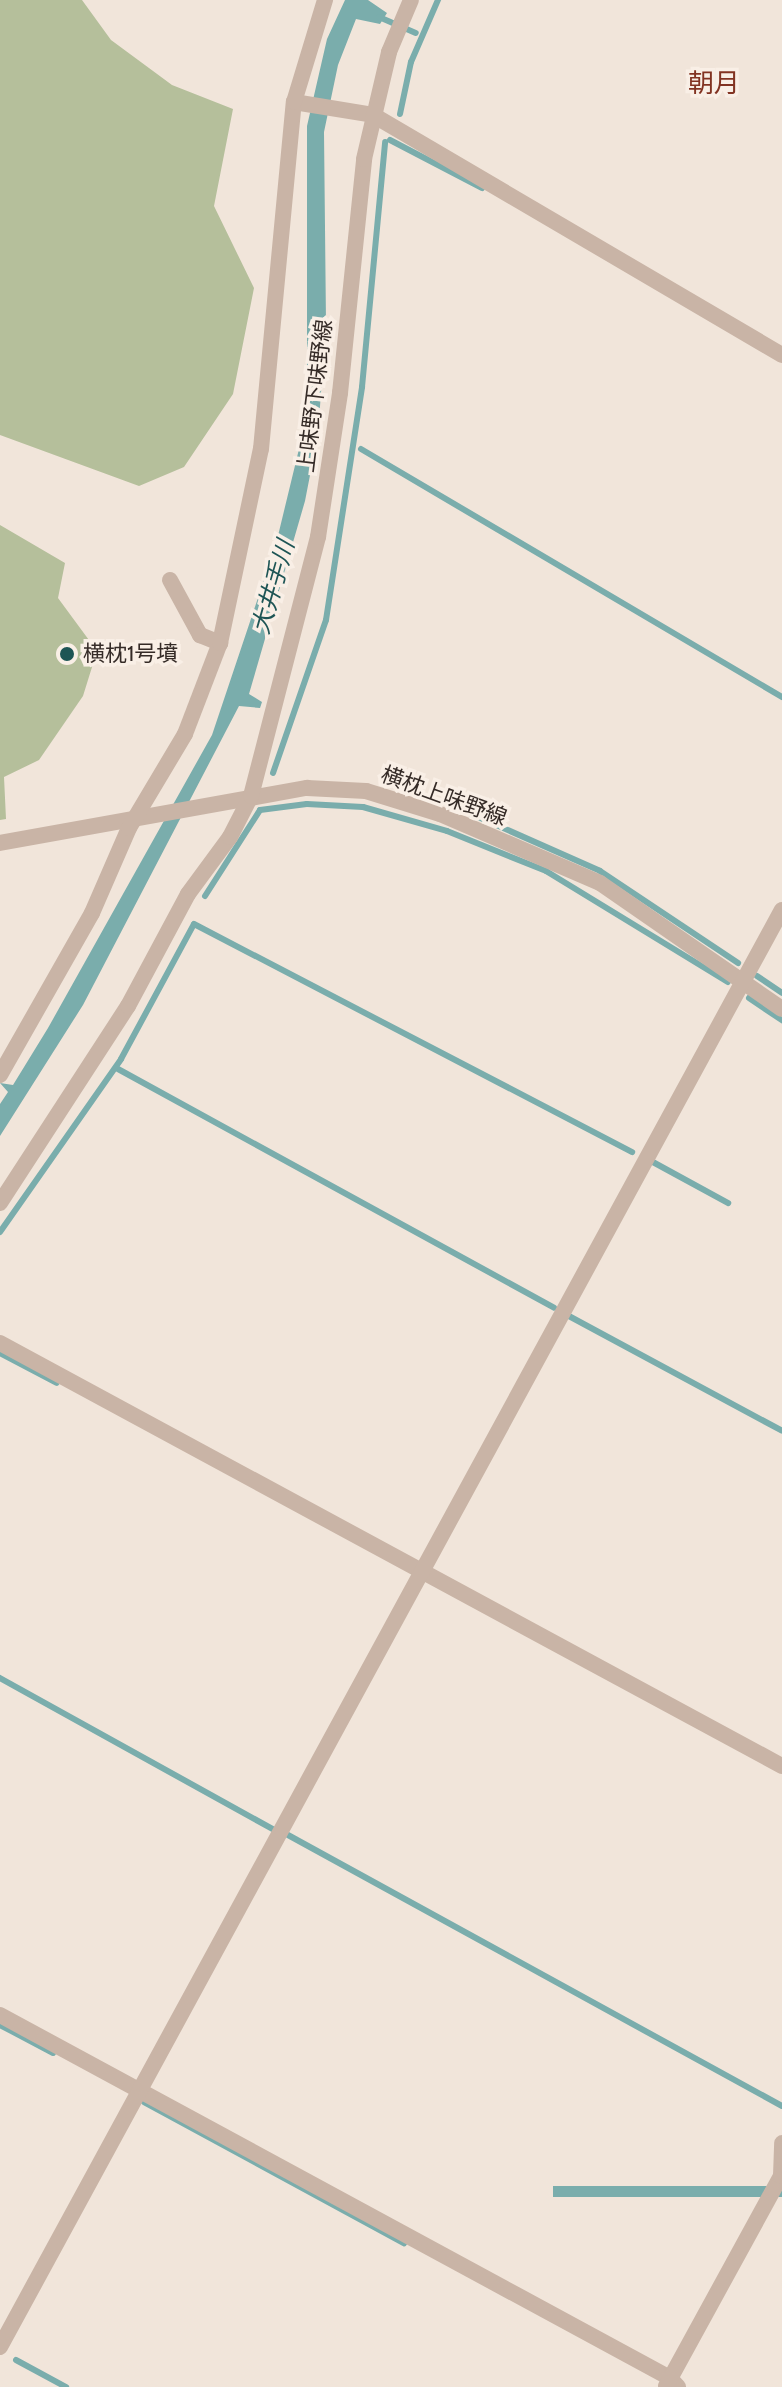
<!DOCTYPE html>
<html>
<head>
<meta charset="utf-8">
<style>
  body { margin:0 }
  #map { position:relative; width:782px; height:2387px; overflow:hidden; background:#f1e5da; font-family:Cabin,"Noto Sans JP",sans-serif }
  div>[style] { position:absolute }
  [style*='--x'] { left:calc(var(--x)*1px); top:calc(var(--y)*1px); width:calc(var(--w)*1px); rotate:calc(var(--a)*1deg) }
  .green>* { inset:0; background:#b5bf9b }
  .water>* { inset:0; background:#7aadac; transform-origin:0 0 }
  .stream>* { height:6px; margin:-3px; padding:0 3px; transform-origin:3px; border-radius:3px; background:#7aadac }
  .minor>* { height:16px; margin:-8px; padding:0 8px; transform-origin:8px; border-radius:8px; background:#c9b4a6 }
  .dots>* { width:22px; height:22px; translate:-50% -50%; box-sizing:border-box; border:4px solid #f9efe6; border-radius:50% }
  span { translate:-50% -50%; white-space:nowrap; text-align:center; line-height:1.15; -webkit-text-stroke:7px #f9efe6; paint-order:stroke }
  .street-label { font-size:22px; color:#352b27 }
  .poi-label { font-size:22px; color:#352b27 }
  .left { translate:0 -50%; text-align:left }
  .water-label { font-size:24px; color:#1e5555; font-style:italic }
  .quarter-label { font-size:26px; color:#823322 }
</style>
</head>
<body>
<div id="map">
  <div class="green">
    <div style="clip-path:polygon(0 0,82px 0,111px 40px,172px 85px,233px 109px,214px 206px,254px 288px,233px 394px,184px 467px,139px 486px,0 435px)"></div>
    <div style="clip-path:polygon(0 525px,65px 563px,58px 598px,97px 651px,83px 696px,39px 760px,4px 777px,6px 819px,0 820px)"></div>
  </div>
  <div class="water">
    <div style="clip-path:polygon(345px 0,368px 0,387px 13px,380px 24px,356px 19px,338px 65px,324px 132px,326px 323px,318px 434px,305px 501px,249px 694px,262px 702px,260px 708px,239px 706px,83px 1005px,0 1136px,0 1104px,8px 1092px,0 1083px,13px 1085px,48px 1028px,212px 735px,276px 544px,299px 449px,307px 374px,307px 126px,327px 39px)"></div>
    <div style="left:782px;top:2186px;width:11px;height:229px;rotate:90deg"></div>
  </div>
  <div class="stream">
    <div style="--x:379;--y:17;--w:40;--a:23.4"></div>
    <div style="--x:400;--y:114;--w:53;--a:-78.1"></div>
    <div style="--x:411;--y:62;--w:68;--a:-66.5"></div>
    <div style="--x:390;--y:140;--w:104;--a:27.6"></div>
    <div style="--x:361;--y:449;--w:489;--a:30.5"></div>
    <div style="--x:273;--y:773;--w:162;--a:-70.9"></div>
    <div style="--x:326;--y:620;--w:236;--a:-81.2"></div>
    <div style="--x:362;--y:387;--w:246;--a:-84.6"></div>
    <div style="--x:449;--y:804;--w:165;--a:23.9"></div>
    <div style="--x:600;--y:871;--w:166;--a:33.7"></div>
    <div style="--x:205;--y:896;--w:102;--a:-57.4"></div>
    <div style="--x:260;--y:810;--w:47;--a:-7.3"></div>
    <div style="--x:307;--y:804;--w:56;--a:3.1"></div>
    <div style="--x:363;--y:807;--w:87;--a:15.9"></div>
    <div style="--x:447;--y:831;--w:107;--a:22"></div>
    <div style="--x:546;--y:871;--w:213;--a:31.4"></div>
    <div style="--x:757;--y:976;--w:30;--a:34"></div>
    <div style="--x:749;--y:998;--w:40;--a:34"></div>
    <div style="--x:118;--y:1069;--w:497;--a:28.7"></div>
    <div style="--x:651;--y:1161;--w:88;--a:28.6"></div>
    <div style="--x:0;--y:1232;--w:211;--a:-55"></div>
    <div style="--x:121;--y:1059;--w:153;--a:-61.6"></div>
    <div style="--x:194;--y:924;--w:494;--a:27.5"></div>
    <div style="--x:567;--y:1315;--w:244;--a:28.3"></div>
    <div style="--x:0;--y:1353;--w:64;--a:27.8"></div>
    <div style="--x:0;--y:1678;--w:313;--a:29"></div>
    <div style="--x:288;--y:1835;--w:563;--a:28.75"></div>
    <div style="--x:0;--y:2025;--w:60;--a:27.8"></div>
    <div style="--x:144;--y:2102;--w:296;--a:28.5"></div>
    <div style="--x:16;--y:2360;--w:57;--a:28.4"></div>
  </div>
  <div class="minor">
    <div style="--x:294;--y:102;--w:80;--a:9.3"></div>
    <div style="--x:373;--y:115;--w:474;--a:30.4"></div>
    <div style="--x:170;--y:580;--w:63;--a:61.4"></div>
    <div style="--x:200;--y:635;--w:22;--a:22"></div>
    <div style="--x:0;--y:843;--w:312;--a:-10.2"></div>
    <div style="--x:307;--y:788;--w:59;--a:2.9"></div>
    <div style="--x:366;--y:791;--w:77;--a:17.3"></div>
    <div style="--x:440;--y:814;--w:174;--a:23.3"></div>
    <div style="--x:600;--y:883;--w:221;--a:34.7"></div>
    <div style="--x:0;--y:1075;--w:186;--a:-60.4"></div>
    <div style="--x:92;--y:913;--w:93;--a:-66.5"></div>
    <div style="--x:129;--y:828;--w:109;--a:-59.2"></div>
    <div style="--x:185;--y:734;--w:97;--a:-69"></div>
    <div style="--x:220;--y:643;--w:198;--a:-78.1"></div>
    <div style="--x:261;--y:449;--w:349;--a:-84.6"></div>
    <div style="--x:294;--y:102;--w:107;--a:-73.1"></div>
    <div style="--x:0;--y:1203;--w:235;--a:-57"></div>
    <div style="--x:128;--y:1006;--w:127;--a:-61.8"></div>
    <div style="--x:188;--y:894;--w:71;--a:-53.6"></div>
    <div style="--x:230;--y:837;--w:46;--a:-62.9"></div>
    <div style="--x:251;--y:796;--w:268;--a:-75.5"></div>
    <div style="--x:318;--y:537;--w:146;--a:-81.3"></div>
    <div style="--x:340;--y:393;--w:235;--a:-84.1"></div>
    <div style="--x:364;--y:159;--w:110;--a:-76.8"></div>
    <div style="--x:389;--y:52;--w:56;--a:-67.1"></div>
    <div style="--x:0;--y:1343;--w:889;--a:28.41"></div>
    <div style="--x:0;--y:2015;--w:762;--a:28.45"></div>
    <div style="--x:670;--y:2378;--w:12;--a:48"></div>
    <div style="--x:0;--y:2347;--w:1636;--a:-61.45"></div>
    <div style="--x:666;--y:2386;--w:239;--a:-61.3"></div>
    <div style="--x:781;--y:2176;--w:33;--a:-88"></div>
  </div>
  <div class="dots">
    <div style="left:67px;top:654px;background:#1e5555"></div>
  </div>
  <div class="street-label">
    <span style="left:315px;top:396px;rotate:-83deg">上味野下味野線</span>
    <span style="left:444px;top:796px;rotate:20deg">横枕上味野線</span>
  </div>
  <div class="poi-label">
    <span class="left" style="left:83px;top:654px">横枕1号墳</span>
  </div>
  <div class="water-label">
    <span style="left:273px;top:587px;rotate:-74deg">大井手川</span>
  </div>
  <div class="quarter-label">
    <span style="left:714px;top:84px">朝月</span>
  </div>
</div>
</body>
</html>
